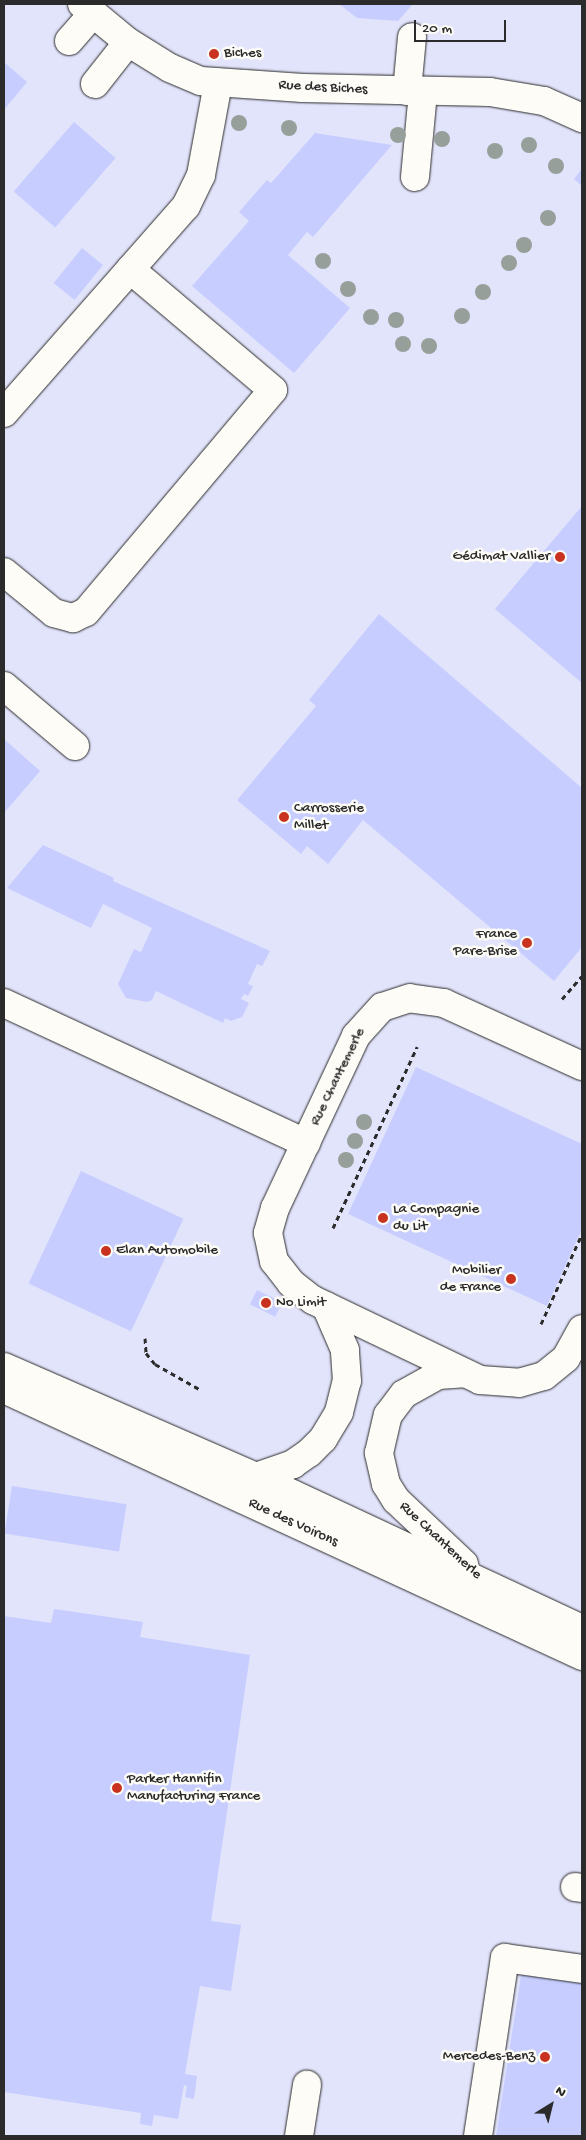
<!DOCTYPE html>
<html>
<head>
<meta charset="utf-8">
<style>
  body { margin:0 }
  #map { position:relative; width:586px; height:2140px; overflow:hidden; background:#edeef9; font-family:"Gochi Hand",sans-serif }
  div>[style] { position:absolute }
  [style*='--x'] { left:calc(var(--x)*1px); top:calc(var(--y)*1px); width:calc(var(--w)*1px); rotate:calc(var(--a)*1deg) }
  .built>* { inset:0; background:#e2e4fb; transform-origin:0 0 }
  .building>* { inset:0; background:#c7cdff; transform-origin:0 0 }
  .path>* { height:3px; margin-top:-1.5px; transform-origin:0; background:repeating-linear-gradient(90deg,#2b2b2b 0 5px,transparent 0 9px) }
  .roads { filter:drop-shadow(0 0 1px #2b2b2b) drop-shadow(0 0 1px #2b2b2b) }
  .minor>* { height:28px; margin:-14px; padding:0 14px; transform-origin:14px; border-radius:14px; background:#fdfcf7 }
  .trees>* { width:16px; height:16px; margin:-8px; border-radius:50%; background:#979f9a }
  .dots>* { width:14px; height:14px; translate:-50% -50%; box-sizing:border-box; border:2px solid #fdfcf7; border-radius:50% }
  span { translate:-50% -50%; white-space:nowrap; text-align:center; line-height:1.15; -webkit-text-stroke:5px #fdfcf7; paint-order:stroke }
  .poi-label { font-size:15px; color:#2b2b2b }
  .left { translate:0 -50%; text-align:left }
  .right { translate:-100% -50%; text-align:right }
  .street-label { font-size:15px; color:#2b2b2b }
  .frame { position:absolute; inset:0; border:5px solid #2b2b2b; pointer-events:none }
  .north { position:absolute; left:526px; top:2080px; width:50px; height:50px; -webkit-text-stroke:4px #fdfcf7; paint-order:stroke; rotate:36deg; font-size:14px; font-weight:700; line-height:20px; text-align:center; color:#2b2b2b }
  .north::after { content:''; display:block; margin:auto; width:18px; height:22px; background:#2b2b2b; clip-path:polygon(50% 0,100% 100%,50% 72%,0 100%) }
  .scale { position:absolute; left:414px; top:20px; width:92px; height:22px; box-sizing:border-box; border:2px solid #2b2b2b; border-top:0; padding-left:6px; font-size:15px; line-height:18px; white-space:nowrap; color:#2b2b2b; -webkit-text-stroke:4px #fdfcf7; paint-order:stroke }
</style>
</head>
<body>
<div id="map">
  <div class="built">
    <div style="left:4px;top:4px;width:578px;height:2132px"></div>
  </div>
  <div class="building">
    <div style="clip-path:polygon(339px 4px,413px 4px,398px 21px,357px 18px)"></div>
    <div style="clip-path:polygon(4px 62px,27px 82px,4px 110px)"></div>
    <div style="left:74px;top:122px;width:55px;height:92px;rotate:41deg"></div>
    <div style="clip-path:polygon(315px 133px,392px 145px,313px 237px,307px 232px,288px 255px,350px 308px,294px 373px,192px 286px,249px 221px,239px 212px,267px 180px,271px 183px)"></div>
    <div style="clip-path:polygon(581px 170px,582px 171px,582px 186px,574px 179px)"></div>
    <div style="left:82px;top:248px;width:27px;height:45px;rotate:39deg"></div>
    <div style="clip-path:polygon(582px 506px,582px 683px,495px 609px)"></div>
    <div style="clip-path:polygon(379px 614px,582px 788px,582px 947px,554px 981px,363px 820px,328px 864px,307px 846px,301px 854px,237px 800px,316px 706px,309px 700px)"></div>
    <div style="clip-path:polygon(4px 739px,40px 771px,4px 813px)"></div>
    <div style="clip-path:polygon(43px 845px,114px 878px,113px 881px,270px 951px,262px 966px,257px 964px,248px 984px,253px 986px,248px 996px,244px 994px,241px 999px,249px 1003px,242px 1017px,231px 1021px,225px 1018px,223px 1023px,156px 991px,152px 1000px,147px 1002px,126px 998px,118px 984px,134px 949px,141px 952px,152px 928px,103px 904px,91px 928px,7px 888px)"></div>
    <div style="clip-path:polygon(416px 1067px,582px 1144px,582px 1229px,547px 1306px,348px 1214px)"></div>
    <div style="left:81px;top:1171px;width:113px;height:124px;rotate:25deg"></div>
    <div style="left:257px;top:1290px;width:28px;height:16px;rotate:26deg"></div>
    <div style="left:12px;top:1486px;width:116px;height:48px;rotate:9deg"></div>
    <div style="clip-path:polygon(54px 1609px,143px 1622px,140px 1637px,250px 1655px,211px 1921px,241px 1925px,231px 1991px,200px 1986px,185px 2074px,197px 2076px,194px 2099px,185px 2097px,187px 2086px,184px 2085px,178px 2119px,154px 2115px,152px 2126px,140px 2124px,141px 2113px,4px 2092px,4px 1616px,51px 1623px)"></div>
    <div style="clip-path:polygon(522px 1969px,582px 1978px,582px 2136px,496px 2136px)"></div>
  </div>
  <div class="path">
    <div style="--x:562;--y:999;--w:30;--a:-49"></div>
    <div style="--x:333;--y:1228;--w:200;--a:-65.1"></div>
    <div style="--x:541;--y:1324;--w:99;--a:-65.5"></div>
    <div style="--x:145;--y:1338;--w:15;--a:86"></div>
    <div style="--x:146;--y:1353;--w:14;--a:51"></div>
    <div style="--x:155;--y:1364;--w:53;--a:29.5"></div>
  </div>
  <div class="roads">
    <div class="minor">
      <div style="--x:82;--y:4;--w:60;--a:39.6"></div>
      <div style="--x:128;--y:42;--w:49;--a:31.8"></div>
      <div style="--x:170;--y:68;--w:34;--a:23"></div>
      <div style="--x:201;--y:81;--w:102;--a:3.9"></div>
      <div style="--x:303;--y:88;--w:187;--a:1.2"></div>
      <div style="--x:490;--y:92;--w:55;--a:9.5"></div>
      <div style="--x:544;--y:101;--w:42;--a:24.1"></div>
      <div style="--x:69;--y:41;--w:37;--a:-49"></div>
      <div style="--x:95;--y:84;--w:53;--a:-51.8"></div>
      <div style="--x:407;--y:91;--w:54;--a:-84.7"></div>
      <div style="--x:415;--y:177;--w:85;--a:-84.6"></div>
      <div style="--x:4;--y:413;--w:276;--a:-48.7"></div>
      <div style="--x:186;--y:206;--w:34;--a:-64"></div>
      <div style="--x:201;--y:175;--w:94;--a:-79.5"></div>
      <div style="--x:4;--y:572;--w:65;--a:39.4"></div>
      <div style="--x:54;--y:613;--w:20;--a:15"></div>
      <div style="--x:73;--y:618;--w:14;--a:-25"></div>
      <div style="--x:86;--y:612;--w:290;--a:-49.9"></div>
      <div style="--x:273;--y:390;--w:187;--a:-139.8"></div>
      <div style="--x:4;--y:686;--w:93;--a:40.2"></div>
      <div style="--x:4;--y:1003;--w:333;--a:24.9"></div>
      <div style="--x:582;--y:1066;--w:152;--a:-155.5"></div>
      <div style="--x:444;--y:1003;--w:34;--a:-172"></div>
      <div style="--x:410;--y:998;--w:29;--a:162"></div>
      <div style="--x:382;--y:1007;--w:39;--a:132"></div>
      <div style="--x:356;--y:1036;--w:190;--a:115.2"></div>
      <div style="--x:275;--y:1208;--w:26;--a:106"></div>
      <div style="--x:268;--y:1233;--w:29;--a:78"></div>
      <div style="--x:274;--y:1261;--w:28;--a:52"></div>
      <div style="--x:291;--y:1283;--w:28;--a:38"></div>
      <div style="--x:313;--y:1300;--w:185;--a:25.6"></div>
      <div style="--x:480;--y:1380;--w:39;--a:4"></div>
      <div style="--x:519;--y:1383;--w:26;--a:-16"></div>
      <div style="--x:544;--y:1376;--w:28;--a:-39"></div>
      <div style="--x:566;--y:1358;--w:33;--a:-61"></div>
      <div style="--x:4;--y:1367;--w:275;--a:23.6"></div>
      <div style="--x:256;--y:1477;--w:360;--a:25"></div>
      <div style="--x:4;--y:1389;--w:637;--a:24.79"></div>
      <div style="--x:256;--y:1477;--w:39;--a:-19"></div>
      <div style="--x:293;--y:1464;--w:19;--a:-35"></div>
      <div style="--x:309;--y:1453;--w:20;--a:-45"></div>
      <div style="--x:323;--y:1439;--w:31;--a:-59"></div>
      <div style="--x:339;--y:1412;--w:32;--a:-76"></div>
      <div style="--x:347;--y:1381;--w:31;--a:-94"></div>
      <div style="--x:345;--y:1350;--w:48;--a:-113.4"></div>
      <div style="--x:464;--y:1564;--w:93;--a:-136.7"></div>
      <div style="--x:396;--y:1500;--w:19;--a:-122"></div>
      <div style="--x:386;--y:1484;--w:32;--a:-103"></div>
      <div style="--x:379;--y:1453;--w:39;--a:-77"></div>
      <div style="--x:388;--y:1415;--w:26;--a:-53"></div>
      <div style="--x:404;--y:1394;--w:39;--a:-29"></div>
      <div style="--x:438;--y:1375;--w:26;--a:-4"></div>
      <div style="--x:575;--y:1887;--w:7;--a:8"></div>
      <div style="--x:299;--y:2136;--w:52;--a:-81.1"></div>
      <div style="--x:478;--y:2136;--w:180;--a:-81.4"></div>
      <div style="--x:505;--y:1958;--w:78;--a:8.1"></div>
    </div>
  </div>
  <div class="trees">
    <div style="left:239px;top:123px"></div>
    <div style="left:289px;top:128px"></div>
    <div style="left:398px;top:135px"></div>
    <div style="left:442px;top:139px"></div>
    <div style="left:529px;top:145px"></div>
    <div style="left:495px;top:151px"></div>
    <div style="left:556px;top:166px"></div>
    <div style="left:548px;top:218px"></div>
    <div style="left:524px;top:245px"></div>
    <div style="left:323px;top:261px"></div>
    <div style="left:509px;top:263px"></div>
    <div style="left:348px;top:289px"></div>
    <div style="left:483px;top:292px"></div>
    <div style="left:462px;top:316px"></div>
    <div style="left:371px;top:317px"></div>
    <div style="left:396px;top:320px"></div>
    <div style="left:403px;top:344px"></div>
    <div style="left:429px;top:346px"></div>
    <div style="left:364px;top:1122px"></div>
    <div style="left:355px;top:1141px"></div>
    <div style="left:346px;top:1160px"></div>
  </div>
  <div class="dots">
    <div style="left:214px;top:54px;background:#c8321e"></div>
    <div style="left:560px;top:557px;background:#c8321e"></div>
    <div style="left:284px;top:817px;background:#c8321e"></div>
    <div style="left:527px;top:943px;background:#c8321e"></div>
    <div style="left:383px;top:1218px;background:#c8321e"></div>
    <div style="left:106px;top:1251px;background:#c8321e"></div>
    <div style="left:511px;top:1279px;background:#c8321e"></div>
    <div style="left:266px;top:1303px;background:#c8321e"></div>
    <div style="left:117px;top:1788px;background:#c8321e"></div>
    <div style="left:545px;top:2057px;background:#c8321e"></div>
  </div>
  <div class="poi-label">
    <span class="left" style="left:224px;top:54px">Biches</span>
    <span class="right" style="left:550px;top:557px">Gédimat Vallier</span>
    <span class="left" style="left:294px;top:817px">Carrosserie<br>Millet</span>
    <span class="right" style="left:517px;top:943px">France<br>Pare-Brise</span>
    <span class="left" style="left:393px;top:1218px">La Compagnie<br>du Lit</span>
    <span class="left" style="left:116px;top:1251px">Elan Automobile</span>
    <span class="right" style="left:501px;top:1279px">Mobilier<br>de France</span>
    <span class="left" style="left:276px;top:1303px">No Limit</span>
    <span class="left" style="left:127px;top:1788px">Parker Hannifin<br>Manufacturing France</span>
    <span class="right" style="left:535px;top:2057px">Mercedes-Benz</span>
  </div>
  <div class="street-label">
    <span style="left:323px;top:88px;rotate:3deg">Rue des Biches</span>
    <span style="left:338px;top:1077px;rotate:-64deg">Rue Chantemerle</span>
    <span style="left:293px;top:1523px;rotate:25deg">Rue des Voirons</span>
    <span style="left:440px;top:1541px;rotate:43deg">Rue Chantemerle</span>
  </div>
  <div class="frame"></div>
  <div class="north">N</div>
  <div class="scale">20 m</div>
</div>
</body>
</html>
